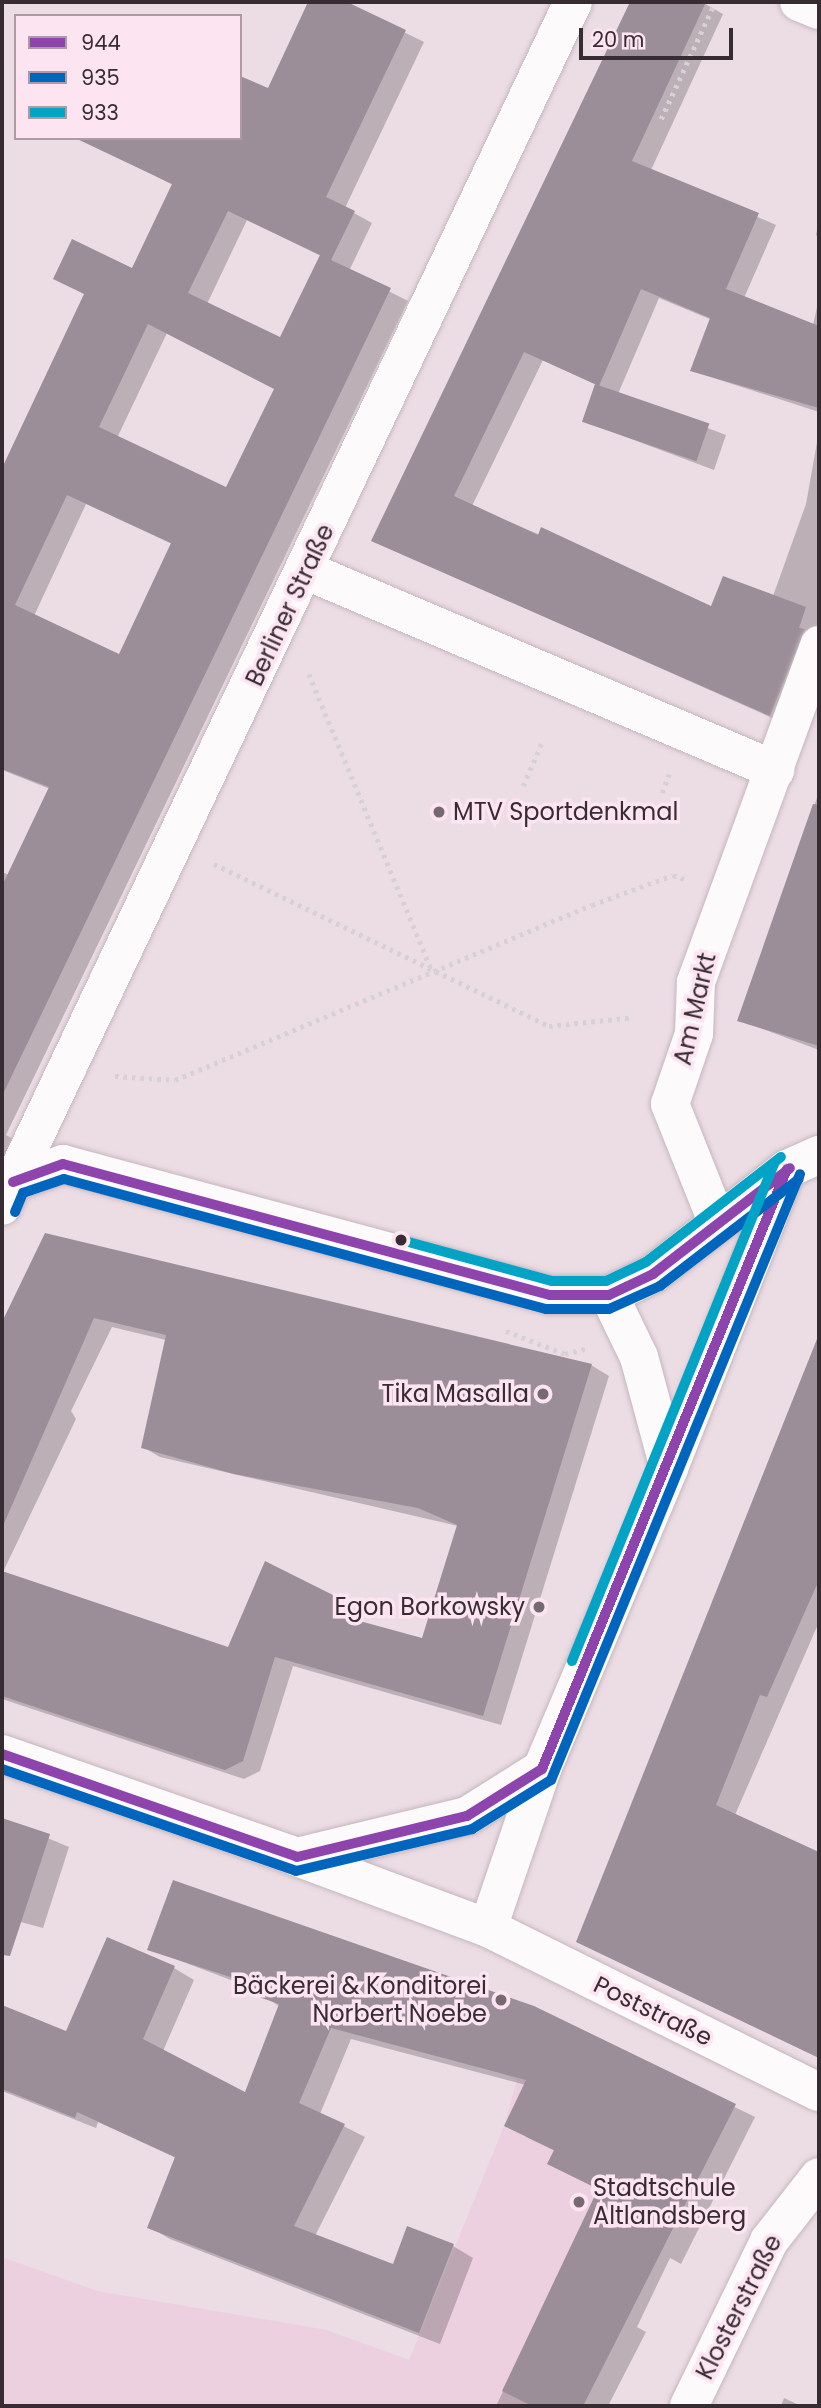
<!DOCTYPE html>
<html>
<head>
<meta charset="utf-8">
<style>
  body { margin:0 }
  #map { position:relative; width:821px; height:2408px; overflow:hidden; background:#ecdce4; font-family:Poppins,sans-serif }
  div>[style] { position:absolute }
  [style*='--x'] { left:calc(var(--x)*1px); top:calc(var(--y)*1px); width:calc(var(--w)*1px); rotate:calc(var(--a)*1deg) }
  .built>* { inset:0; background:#ecd0df }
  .shadow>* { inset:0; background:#0003 }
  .building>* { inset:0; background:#9c8e99; transform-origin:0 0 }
  .path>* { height:4.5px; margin-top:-2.25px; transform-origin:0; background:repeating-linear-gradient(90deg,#d6d2d4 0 3.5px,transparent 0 8.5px) }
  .roads { filter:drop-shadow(0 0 2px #c4b7be) drop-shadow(0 0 2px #c4b7be) }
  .street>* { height:38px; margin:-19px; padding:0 19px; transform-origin:19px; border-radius:19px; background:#fcfafb }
  .secondary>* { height:38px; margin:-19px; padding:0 19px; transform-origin:19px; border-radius:19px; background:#fcfafb }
  .bus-1>* { height:10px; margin:-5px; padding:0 5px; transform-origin:5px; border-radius:5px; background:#8e44ad }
  .bus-2>* { height:10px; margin:-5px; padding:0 5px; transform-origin:5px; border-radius:5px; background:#0065bd }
  .bus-3>* { height:10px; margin:-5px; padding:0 5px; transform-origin:5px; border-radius:5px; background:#03a3c6 }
  .dots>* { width:19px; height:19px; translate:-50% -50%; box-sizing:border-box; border:4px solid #fce4f1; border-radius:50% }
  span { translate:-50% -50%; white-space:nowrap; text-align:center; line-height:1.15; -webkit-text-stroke:7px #fce4f1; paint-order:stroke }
  .street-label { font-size:24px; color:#372c32 }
  .poi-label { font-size:24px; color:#372c32 }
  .left { translate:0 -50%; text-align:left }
  .right { translate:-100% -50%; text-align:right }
  .frame { position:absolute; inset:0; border:4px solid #372c32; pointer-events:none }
  .legend { position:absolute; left:14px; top:14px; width:228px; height:126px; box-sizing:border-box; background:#fce4f1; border:2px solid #ad9aa5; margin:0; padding:9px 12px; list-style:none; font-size:21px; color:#372c32 }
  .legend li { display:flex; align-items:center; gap:14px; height:35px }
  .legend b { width:35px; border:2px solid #ad9aa5 }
  .scale { position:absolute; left:579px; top:28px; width:154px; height:32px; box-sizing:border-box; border:4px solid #372c32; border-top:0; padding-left:9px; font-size:21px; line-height:24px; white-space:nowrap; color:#372c32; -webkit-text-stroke:5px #fce4f1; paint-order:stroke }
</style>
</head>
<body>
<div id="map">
  <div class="built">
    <div style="clip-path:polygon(533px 2006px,736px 2104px,583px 2406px,2px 2406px,2px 2257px,97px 2291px,327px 2330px,409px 2360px,504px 2126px,517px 2080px,501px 2073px)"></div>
  </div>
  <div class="shadow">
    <div style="clip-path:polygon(evenodd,310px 2px,343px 2px,424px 42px,345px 208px,372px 223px,349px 271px,408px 301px,6px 1135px,15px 1140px,2px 1167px,2px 872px,9px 875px,50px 789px,2px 770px,2px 473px,86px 295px,132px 270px,173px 185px,114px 155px,240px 138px,240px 78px,269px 91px,310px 2px,247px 220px,321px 256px,281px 340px,207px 304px,247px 220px,310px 2px,167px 333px,276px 389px,227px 490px,117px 438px,167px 333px,310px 2px,86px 504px,172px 544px,119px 657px,34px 616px,86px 504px)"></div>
    <div style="clip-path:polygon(632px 2px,702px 2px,723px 14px,651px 170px,776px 225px,744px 298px,813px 325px,819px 298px,819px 412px,692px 371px,712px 320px,659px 298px,618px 394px,726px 435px,714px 470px,583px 421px,597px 385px,543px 360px,472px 506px,712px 608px,773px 596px,806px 504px,819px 431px,819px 645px,788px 725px,374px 541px)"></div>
    <div style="clip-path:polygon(819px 221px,819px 237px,816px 235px)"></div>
    <div style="clip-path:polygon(819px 792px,819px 1050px,739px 1020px)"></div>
    <div style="clip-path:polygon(evenodd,46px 1235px,591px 1365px,609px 1376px,501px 1725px,293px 1666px,260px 1771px,244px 1779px,2px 1699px,2px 1326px,46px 1235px,112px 1327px,166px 1340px,143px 1447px,160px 1457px,458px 1526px,423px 1640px,353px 1621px,358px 1611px,340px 1600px,229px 1649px,3px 1572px,76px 1419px,71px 1411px,112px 1327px)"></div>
    <div style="clip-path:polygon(819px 1340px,819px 1622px,735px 1815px,819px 1854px,819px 2058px,578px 1941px)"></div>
    <div style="clip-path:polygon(2px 1819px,69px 1847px,43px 1928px,2px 1917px)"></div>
    <div style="clip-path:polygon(149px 1949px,533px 2008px,755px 2117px,681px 2264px,670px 2258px,637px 2327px,646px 2332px,608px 2406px,496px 2406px,600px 2190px,549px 2163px,555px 2151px,526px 2137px,526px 2085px,351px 2039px,320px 2114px,365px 2137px,315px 2236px,394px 2266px,453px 2246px,473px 2258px,440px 2344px,170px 2239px,149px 2227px,176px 2158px,98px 2122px,96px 2128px,2px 2091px,2px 2007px,67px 2033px,174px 1968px,194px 1980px,163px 2051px,246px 2094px,280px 2007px,252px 1988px)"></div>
    <div style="clip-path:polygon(784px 2398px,801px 2406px,781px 2406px)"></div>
  </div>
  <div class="building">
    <div style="clip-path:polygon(evenodd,308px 2px,347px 2px,406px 30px,326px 197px,355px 211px,331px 260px,391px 288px,2px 1096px,2px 886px,49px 787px,2px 769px,2px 468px,84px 294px,53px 279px,72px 239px,132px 268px,172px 184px,75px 138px,240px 138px,240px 76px,268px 88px,308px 2px,228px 211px,320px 255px,280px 337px,188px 293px,228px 211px,308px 2px,148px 324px,274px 389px,226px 487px,99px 427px,148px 324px,308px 2px,67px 495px,171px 543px,119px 654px,15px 605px,67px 495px)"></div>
    <div style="clip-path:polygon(630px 2px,706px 2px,632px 161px,759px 213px,726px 289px,819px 326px,819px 408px,690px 371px,710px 318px,641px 289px,599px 386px,524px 352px,454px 496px,538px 535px,541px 527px,711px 606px,723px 576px,806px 607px,799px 628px,805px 629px,770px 716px,371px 541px)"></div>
    <div style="left:595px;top:384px;width:121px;height:40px;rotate:19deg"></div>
    <div style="clip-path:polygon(813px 804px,819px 805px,819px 1046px,737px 1021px)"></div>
    <div style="clip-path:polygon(45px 1233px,592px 1364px,483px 1716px,275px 1657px,243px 1761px,225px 1770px,2px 1696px,2px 1571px,228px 1647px,265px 1561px,341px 1599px,334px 1614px,422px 1638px,457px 1525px,418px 1508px,234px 1474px,141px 1448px,166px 1335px,94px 1318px,2px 1528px,2px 1322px)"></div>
    <div style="clip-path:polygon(817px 1339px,819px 1580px,767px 1697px,760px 1695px,716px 1805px,819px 1852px,819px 2058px,576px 1942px)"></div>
    <div style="clip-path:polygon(2px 1818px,50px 1834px,10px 1956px,2px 1955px)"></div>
    <div style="clip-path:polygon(173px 1880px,534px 2006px,736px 2104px,583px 2406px,532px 2406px,502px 2391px,598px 2189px,547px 2164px,554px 2150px,504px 2126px,526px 2080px,331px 2028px,299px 2103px,345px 2124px,294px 2226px,393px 2264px,407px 2226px,454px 2244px,419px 2333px,147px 2228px,175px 2157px,77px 2112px,75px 2118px,2px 2089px,2px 2005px,66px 2031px,107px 1937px,175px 1966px,143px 2039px,245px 2092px,279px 2004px,248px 1993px,252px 1984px,147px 1950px)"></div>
  </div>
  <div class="path">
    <div style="--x:661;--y:119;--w:129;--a:-65.2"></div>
    <div style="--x:309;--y:674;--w:321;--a:67.5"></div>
    <div style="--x:523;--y:786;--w:48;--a:-66.6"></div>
    <div style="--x:662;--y:793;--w:20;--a:-70"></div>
    <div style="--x:214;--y:864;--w:372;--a:25.8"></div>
    <div style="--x:549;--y:1026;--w:85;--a:-6"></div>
    <div style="--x:115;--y:1076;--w:60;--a:3.8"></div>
    <div style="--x:175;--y:1080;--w:452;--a:-22.8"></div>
    <div style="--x:592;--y:905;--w:86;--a:-20.3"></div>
    <div style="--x:673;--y:875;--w:12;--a:20"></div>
    <div style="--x:506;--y:1331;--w:63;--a:21.3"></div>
    <div style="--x:565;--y:1354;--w:21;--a:-14"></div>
  </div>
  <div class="roads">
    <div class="street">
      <div style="--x:799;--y:2;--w:22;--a:22"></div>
      <div style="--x:307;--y:571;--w:509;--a:23.04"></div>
      <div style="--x:13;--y:1182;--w:1306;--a:-64.61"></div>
      <div style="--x:716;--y:1219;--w:124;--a:-111.8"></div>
      <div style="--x:670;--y:1104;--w:74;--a:-71.1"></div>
      <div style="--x:694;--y:1034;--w:52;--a:-87.8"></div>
      <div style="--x:696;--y:982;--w:359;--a:-69.9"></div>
      <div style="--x:669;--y:1468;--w:321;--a:-68.5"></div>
      <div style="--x:297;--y:1857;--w:204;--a:20.4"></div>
      <div style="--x:488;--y:1928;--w:369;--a:26.4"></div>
      <div style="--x:488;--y:1928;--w:168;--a:-71.2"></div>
      <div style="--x:689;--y:2406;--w:183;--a:-64.1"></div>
      <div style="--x:769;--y:2241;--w:81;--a:-52"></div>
    </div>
    <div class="secondary">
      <div style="--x:2;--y:1206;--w:26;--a:-65"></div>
      <div style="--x:13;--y:1182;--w:53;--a:-19.8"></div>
      <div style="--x:63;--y:1164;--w:504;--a:15.06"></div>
      <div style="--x:550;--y:1295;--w:59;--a:0"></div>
      <div style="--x:609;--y:1295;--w:49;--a:-25.5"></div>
      <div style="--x:653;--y:1274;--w:170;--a:-38.1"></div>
      <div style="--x:787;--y:1169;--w:35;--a:-24"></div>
      <div style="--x:2;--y:1754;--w:312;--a:19.2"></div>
      <div style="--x:297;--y:1857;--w:175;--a:-13.6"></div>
      <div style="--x:467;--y:1816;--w:89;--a:-32.1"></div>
      <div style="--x:542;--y:1769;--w:327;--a:-67.1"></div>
      <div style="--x:669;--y:1468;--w:115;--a:-105.1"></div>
      <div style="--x:639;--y:1357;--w:69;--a:-115.8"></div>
    </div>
  </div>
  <div class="bus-1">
    <div style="--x:13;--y:1182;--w:53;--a:-19.8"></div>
    <div style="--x:63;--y:1164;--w:504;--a:15.06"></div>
    <div style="--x:550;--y:1295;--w:59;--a:0"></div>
    <div style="--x:609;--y:1295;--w:49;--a:-25.5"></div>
    <div style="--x:653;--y:1274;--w:173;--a:-37.7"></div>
    <div style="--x:2;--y:1754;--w:312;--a:19.2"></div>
    <div style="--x:297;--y:1857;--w:175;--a:-13.6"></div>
    <div style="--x:467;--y:1816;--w:89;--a:-32.1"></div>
    <div style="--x:542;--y:1769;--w:648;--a:-67.79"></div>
  </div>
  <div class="bus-2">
    <div style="--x:15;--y:1212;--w:21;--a:-67"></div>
    <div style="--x:23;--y:1193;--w:43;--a:-18.9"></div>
    <div style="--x:64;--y:1179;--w:499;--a:15.1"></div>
    <div style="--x:546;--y:1309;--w:63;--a:0"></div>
    <div style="--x:609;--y:1309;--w:56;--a:-24.3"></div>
    <div style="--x:660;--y:1286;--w:175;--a:-37.6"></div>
    <div style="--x:2;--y:1769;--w:311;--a:19.1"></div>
    <div style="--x:296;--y:1871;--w:181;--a:-13.4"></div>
    <div style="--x:472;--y:1829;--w:93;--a:-31.8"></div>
    <div style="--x:551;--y:1780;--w:655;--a:-67.66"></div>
  </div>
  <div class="bus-3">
    <div style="--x:401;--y:1240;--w:156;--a:15.2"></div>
    <div style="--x:552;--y:1281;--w:54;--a:0"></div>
    <div style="--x:606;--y:1281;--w:44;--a:-25.4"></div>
    <div style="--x:646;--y:1262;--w:171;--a:-37.9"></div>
    <div style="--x:572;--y:1661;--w:536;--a:-67.88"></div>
  </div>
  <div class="dots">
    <div style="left:439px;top:812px;background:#766a70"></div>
    <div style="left:401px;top:1240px;background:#372c32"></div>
    <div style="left:543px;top:1394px;background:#766a70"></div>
    <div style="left:539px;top:1607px;background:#766a70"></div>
    <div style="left:501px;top:2000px;background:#766a70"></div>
    <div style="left:579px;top:2202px;background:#766a70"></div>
  </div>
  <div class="street-label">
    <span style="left:290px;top:605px;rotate:-65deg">Berliner Straße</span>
    <span style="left:695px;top:1009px;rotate:-77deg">Am Markt</span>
    <span style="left:653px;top:2011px;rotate:26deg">Poststraße</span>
    <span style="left:739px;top:2307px;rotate:-63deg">Klosterstraße</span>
  </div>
  <div class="poi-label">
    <span class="left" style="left:453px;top:812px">MTV Sportdenkmal</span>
    <span class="right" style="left:529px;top:1394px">Tika Masalla</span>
    <span class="right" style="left:525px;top:1607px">Egon Borkowsky</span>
    <span class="right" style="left:487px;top:2000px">Bäckerei &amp; Konditorei<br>Norbert Noebe</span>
    <span class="left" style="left:593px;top:2202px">Stadtschule<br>Altlandsberg</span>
  </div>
  <div class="frame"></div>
  <ul class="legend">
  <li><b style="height:9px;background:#8e44ad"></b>944</li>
  <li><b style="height:9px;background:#0065bd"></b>935</li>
  <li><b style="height:9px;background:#03a3c6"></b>933</li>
  </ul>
  <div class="scale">20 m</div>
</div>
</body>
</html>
